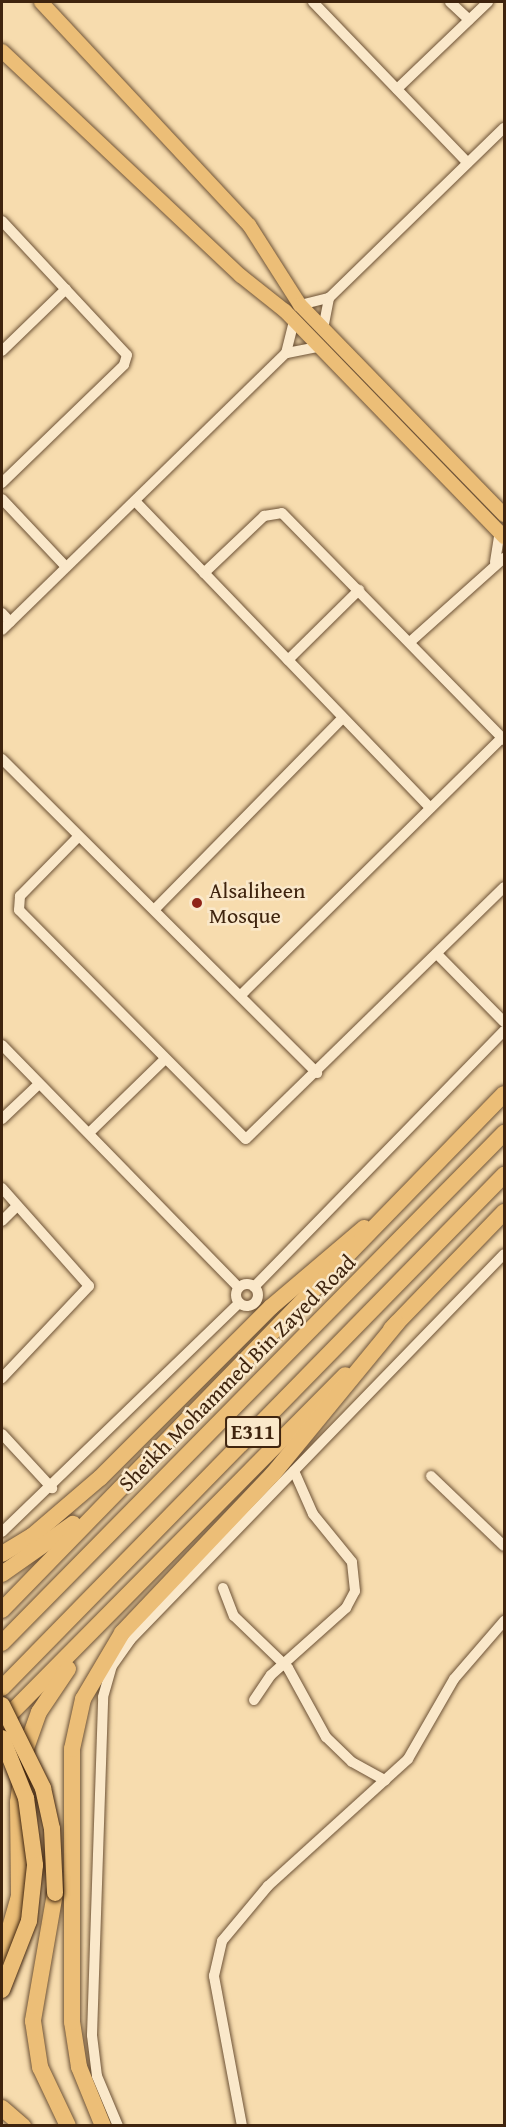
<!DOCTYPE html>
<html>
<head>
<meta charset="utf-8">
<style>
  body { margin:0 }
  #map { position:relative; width:506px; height:2127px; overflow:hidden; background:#f7dcae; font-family:"Gentium Book Plus",serif }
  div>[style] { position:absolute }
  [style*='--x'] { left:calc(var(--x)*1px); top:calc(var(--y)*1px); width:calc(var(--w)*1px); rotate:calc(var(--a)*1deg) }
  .roads { filter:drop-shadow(0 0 2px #6d5236) drop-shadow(0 0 2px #6d5236) }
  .minor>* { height:10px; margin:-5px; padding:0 5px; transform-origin:5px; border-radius:5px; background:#fae8ca }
  .minor>.ring { margin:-5px; padding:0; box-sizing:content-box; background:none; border:10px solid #fae8ca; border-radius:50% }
  .major>* { height:14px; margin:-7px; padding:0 7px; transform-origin:7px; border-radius:7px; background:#ecbe77 }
  .highway>* { height:16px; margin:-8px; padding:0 8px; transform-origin:8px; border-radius:8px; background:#ecbe77 }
  .bridges { filter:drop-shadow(0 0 2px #3f240e) drop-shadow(0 0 2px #3f240e) }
  .highway-bridge>* { height:16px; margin:-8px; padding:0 8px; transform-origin:8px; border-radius:8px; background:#ecbe77 }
  .dots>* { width:16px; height:16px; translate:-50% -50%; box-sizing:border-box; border:3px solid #fae8ca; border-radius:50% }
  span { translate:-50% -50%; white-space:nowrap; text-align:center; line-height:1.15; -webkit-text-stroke:5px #fae8ca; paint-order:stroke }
  .shield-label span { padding:2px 4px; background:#fae8ca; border:2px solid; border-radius:4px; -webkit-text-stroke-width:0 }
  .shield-label { font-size:21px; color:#3f240e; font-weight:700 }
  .poi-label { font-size:22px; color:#3f240e }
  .left { translate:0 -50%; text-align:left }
  .street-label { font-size:22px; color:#3f240e }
  .frame { position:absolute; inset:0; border:3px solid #3f240e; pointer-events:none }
</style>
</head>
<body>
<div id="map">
  <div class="roads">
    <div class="minor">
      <div style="--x:313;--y:2;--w:223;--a:46.1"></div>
      <div style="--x:450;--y:2;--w:26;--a:43"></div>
      <div style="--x:397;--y:89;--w:126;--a:-43.7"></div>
      <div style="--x:2;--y:221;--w:183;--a:47"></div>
      <div style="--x:127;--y:355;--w:10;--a:107"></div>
      <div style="--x:124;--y:365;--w:170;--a:136"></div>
      <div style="--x:300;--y:305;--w:30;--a:-14"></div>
      <div style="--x:323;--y:329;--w:32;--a:-79"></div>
      <div style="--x:329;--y:298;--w:244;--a:-44.2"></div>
      <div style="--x:2;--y:351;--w:89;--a:-44.1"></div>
      <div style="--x:287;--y:353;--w:33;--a:-11"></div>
      <div style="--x:2;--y:499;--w:93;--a:46.7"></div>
      <div style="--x:135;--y:501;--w:426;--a:46.1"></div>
      <div style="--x:495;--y:562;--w:31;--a:-81"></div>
      <div style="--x:204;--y:573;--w:83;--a:-43.5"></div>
      <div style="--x:264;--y:516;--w:18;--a:-9"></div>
      <div style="--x:282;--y:513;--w:318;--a:45.6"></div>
      <div style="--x:2;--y:613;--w:12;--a:48"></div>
      <div style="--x:2;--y:630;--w:397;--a:-44.3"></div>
      <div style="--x:286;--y:353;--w:33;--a:-76"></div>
      <div style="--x:410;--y:642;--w:126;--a:-41.8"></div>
      <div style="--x:288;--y:660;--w:100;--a:-44.6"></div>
      <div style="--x:2;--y:759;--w:445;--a:44.9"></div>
      <div style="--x:78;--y:837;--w:83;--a:134.5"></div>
      <div style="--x:20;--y:896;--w:14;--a:94"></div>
      <div style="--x:19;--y:910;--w:322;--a:45.3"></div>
      <div style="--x:246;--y:1139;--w:361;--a:-44.3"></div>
      <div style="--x:155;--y:909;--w:268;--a:-45.5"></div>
      <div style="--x:437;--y:954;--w:95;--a:45.4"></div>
      <div style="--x:241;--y:995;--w:366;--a:-44.6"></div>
      <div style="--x:2;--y:1045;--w:339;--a:45.7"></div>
      <div style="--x:2;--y:1119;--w:51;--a:-43.4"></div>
      <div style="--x:89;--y:1133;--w:103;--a:-44.2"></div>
      <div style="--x:2;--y:1188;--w:131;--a:48.4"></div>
      <div style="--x:89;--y:1286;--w:127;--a:133.4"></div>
      <div style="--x:2;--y:1221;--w:21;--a:-45"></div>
      <div class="ring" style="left:236px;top:1284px;width:12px;height:12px"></div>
      <div style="--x:254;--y:1287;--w:358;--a:-45.7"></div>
      <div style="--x:2;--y:1434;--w:74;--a:47.2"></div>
      <div style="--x:431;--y:1476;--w:101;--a:43.8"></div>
      <div style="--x:2;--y:1532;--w:330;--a:-44"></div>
      <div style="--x:223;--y:1588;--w:30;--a:69"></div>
      <div style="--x:234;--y:1616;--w:75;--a:43.9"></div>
      <div style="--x:288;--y:1668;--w:79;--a:61.2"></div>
      <div style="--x:326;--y:1737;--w:36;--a:44"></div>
      <div style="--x:352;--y:1762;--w:38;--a:29"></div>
      <div style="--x:254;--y:1700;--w:30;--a:-56"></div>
      <div style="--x:271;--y:1675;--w:101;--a:-41.8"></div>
      <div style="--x:346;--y:1608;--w:19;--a:-62"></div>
      <div style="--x:355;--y:1591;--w:29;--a:-96"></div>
      <div style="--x:352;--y:1562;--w:62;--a:-129.1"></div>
      <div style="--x:313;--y:1514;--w:47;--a:-113.8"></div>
      <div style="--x:118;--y:2126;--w:54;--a:-112.8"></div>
      <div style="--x:97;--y:2076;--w:41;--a:-97"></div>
      <div style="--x:92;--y:2035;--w:338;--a:-88.1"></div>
      <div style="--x:103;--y:1697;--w:32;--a:-74"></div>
      <div style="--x:112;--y:1666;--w:32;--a:-55"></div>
      <div style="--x:130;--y:1640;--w:537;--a:-45.9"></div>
      <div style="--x:242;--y:2126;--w:153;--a:-100.6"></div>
      <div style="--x:214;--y:1976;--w:36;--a:-77"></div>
      <div style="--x:222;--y:1941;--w:72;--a:-50.1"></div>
      <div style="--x:268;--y:1886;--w:189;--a:-42.2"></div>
      <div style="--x:408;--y:1759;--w:92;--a:-60.1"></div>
      <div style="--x:454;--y:1679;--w:77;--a:-49.2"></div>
    </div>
    <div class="major">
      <div style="--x:41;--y:2;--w:305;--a:47"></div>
      <div style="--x:249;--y:225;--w:95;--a:57.5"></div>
      <div style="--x:300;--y:305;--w:293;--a:45.8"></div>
      <div style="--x:2;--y:51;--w:328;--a:43.3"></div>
      <div style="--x:241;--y:276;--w:56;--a:38.5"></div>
      <div style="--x:285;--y:311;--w:315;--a:45.9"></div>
    </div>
    <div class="highway">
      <div style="--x:391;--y:1329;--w:163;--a:-46"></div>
      <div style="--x:2;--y:1554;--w:35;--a:-31"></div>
      <div style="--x:32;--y:1536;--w:89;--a:-40.5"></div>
      <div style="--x:100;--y:1478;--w:242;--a:-45"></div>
      <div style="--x:271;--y:1307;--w:122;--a:-40.3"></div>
      <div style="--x:2;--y:1574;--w:87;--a:-35.2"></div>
      <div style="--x:2;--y:1610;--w:720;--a:-45.79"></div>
      <div style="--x:2;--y:1643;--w:716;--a:-45.45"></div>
      <div style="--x:2;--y:1688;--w:718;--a:-45.62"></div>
      <div style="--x:2;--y:1722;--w:488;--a:-45.3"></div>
      <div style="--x:55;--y:1893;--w:130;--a:99.8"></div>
      <div style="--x:33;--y:2021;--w:47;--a:81.3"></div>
      <div style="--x:40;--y:2067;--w:65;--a:64.6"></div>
      <div style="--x:2;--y:1956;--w:62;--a:-74.2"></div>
      <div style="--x:19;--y:1896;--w:94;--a:-90.6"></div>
      <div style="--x:18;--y:1802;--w:51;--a:-82.2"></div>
      <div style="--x:25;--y:1751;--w:41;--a:-70.3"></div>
      <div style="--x:39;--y:1712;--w:52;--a:-56"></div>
      <div style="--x:2;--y:2108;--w:28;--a:41"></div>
      <div style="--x:103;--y:2126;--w:64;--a:-112.1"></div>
      <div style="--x:79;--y:2067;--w:46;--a:-98.8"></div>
      <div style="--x:72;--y:2022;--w:273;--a:-90"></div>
      <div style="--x:72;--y:1749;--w:51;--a:-77.6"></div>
      <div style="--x:83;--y:1699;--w:77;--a:-59.4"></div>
      <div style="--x:122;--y:1633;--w:219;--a:-46.5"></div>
      <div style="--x:273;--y:1474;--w:195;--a:-50.6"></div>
    </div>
  </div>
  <div class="bridges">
    <div class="highway-bridge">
      <div style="--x:2;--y:1705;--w:93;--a:63.7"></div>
      <div style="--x:43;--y:1788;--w:42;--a:77.6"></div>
      <div style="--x:52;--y:1829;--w:64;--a:87.3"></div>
      <div style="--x:2;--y:1738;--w:65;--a:68.2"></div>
      <div style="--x:26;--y:1798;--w:68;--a:82.3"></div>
      <div style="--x:35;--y:1865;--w:56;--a:96.1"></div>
      <div style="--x:29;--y:1921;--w:74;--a:111.4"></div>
    </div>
  </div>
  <div class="dots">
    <div style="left:197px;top:903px;background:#8f2418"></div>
  </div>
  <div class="shield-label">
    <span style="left:253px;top:1432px">E311</span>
  </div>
  <div class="poi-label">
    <span class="left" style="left:209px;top:903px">Alsaliheen<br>Mosque</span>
  </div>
  <div class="street-label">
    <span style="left:237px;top:1373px;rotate:-45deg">Sheikh Mohammed Bin Zayed Road</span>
  </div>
  <div class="frame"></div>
</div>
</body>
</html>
